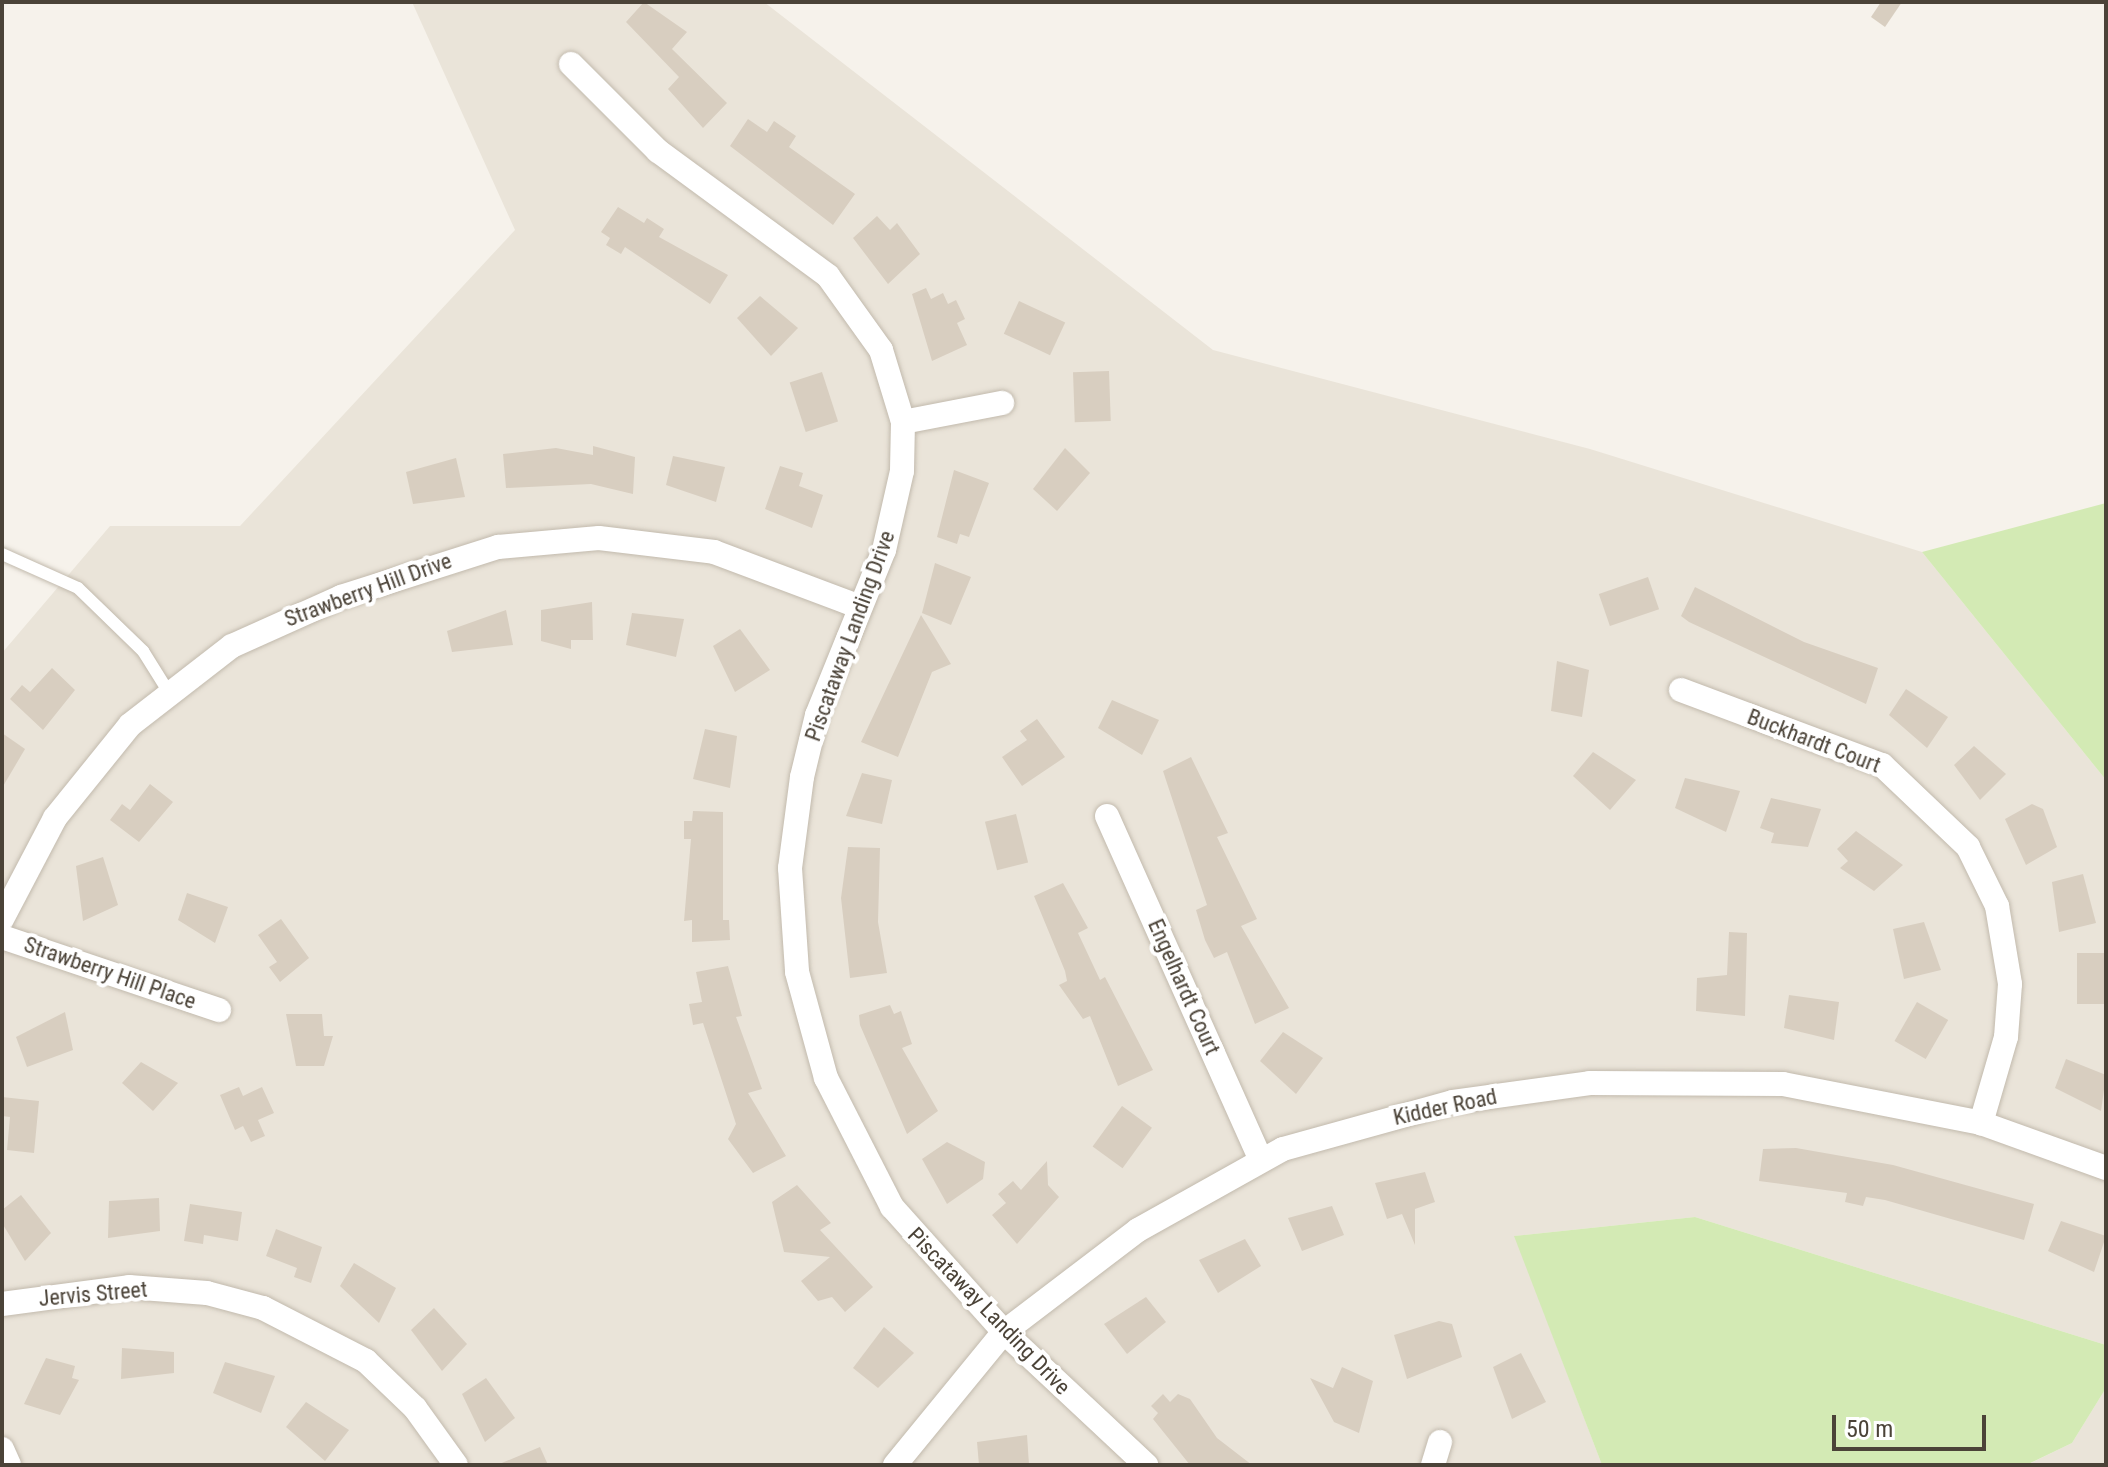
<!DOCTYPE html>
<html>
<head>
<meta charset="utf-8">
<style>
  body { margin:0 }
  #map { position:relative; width:2108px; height:1467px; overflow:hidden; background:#f6f2eb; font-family:"Roboto Condensed",sans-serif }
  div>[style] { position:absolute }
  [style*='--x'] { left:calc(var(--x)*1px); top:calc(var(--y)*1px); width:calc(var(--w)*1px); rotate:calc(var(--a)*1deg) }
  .residential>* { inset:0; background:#eae4d9 }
  .green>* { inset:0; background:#d3eab4 }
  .building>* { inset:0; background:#d8cec0; transform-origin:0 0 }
  .roads { filter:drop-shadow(0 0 2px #c2baad) drop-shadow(0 0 2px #c2baad) }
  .lane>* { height:12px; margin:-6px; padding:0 6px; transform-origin:6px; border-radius:6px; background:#fff }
  .street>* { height:24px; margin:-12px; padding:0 12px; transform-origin:12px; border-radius:12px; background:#fff }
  span { translate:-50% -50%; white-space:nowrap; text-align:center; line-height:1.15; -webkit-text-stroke:8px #fff; paint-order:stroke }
  .street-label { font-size:22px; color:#4b4338 }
  .frame { position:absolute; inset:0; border:4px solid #4b4338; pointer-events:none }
  .scale { position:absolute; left:1832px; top:1415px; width:154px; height:36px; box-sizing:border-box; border:4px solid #4b4338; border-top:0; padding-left:10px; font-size:24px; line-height:28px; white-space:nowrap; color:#4b4338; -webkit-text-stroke:6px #fff; paint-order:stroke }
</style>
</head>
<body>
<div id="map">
  <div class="residential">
    <div style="clip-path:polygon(412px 2px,764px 2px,1213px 350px,1590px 449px,1922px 552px,2106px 780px,2106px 1345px,1695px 1217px,1515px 1236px,1602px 1465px,2px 1465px,2px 653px,110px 526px,240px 526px,515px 230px)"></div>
    <div style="clip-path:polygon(2106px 1388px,2106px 1465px,2027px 1465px,2072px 1443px)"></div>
  </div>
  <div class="green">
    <div style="clip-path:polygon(2106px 503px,2106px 780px,1922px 552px)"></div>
    <div style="clip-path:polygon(1695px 1217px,2106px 1345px,2106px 1388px,2072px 1443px,2026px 1465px,1602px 1465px,1514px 1236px)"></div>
  </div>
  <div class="building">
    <div style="clip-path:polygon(644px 2px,687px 32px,672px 49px,727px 103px,703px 128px,668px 89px,679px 77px,626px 22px)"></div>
    <div style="clip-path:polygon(1881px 2px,1902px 2px,1885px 27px,1871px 17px)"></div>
    <div style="clip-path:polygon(748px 119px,767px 132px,774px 121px,796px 136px,789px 147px,855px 194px,833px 225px,730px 146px)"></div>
    <div style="clip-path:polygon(618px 207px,644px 223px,647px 218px,664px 229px,659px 237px,728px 275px,710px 304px,625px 247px,621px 254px,606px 245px,610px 238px,601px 232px)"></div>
    <div style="clip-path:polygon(877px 216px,890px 230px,897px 223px,920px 254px,888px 284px,853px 238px)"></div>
    <div style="clip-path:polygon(926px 288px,931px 299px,943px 293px,948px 304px,956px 300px,965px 319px,957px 323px,967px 345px,932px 361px,912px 294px)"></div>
    <div style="clip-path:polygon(760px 296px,798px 328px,771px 356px,737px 318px)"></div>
    <div style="left:1019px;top:301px;width:51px;height:36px;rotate:25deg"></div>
    <div style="left:1109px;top:371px;width:50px;height:36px;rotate:88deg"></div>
    <div style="left:822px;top:372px;width:52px;height:34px;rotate:72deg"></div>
    <div style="clip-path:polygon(593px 446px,635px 457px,633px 494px,591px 484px,506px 488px,503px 454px,556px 448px,593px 455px)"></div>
    <div style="clip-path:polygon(1065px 448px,1090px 473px,1057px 511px,1033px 489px)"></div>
    <div style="clip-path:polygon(673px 456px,725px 467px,716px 502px,666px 485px)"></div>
    <div style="clip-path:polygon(456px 458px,465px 497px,413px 504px,406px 472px)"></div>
    <div style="clip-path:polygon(780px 466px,803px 473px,799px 486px,823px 495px,812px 528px,765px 509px)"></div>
    <div style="clip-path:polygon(954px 470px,989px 483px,969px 537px,960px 534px,957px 544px,937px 537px)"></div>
    <div style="clip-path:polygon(935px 563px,971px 577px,951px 625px,922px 613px)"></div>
    <div style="left:1648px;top:577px;width:34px;height:52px;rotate:71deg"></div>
    <div style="clip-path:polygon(1695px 587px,1804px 642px,1878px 668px,1866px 704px,1689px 622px,1681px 616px)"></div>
    <div style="clip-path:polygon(592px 602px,593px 640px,571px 640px,571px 649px,541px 641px,541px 610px)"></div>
    <div style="clip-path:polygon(506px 610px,513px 645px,452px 652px,447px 631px)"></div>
    <div style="clip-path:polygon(632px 613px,684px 619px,676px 657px,626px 645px)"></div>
    <div style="clip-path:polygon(921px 615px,951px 664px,932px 672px,898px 757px,861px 742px)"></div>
    <div style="clip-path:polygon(740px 629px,770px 670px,735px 692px,713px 646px)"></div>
    <div style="clip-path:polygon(1557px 661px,1589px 670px,1582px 717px,1551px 711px)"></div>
    <div style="clip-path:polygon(52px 668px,75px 690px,43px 730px,10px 699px,22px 685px,30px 692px)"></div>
    <div style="clip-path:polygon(1906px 689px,1948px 717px,1927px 748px,1889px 715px)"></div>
    <div style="clip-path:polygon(1112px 700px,1159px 720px,1142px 755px,1098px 728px)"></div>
    <div style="clip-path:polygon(1037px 719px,1065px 757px,1022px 786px,1002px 757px,1027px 740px,1020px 731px)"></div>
    <div style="clip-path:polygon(705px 729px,737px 736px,730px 788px,693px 779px)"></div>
    <div style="clip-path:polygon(2px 733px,25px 749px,2px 788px)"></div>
    <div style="clip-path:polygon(1974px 746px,2006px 774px,1980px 800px,1954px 765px)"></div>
    <div style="clip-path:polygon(1593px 752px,1636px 780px,1610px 810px,1573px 776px)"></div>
    <div style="clip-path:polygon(1191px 757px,1228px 833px,1217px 837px,1257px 919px,1241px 926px,1289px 1008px,1255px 1024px,1227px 952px,1214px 958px,1205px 940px,1196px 910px,1207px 905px,1163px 771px)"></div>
    <div style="clip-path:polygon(862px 773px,892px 780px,882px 824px,846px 816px)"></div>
    <div style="clip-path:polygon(1685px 778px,1740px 791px,1726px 832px,1675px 808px)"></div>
    <div style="clip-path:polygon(150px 784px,173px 802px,139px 842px,110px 820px,122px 804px,130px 810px)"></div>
    <div style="clip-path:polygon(1771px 798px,1821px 809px,1808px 847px,1771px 843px,1774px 833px,1760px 828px)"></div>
    <div style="clip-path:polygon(2032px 804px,2043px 809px,2057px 847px,2026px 865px,2005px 819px)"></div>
    <div style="clip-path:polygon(693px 811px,723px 812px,723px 920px,729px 920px,730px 940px,692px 942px,692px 920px,684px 921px,691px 839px,684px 839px,684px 821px,692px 821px)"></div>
    <div style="left:1016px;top:814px;width:50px;height:32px;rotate:76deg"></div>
    <div style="clip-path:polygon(1856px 831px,1903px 865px,1874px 891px,1840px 868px,1848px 861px,1837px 849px)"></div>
    <div style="clip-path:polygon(848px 847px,880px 848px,878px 922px,887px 973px,850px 978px,841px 898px)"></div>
    <div style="clip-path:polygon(103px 857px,118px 905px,83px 921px,76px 866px)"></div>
    <div style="clip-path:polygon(2083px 874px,2096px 923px,2059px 932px,2052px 882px)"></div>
    <div style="clip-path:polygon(1063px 883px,1088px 928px,1078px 933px,1100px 980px,1105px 977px,1153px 1070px,1118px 1086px,1090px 1016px,1083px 1019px,1059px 985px,1067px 981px,1065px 971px,1034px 896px)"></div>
    <div style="clip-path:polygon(187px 893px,228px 907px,215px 943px,178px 920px)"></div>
    <div style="clip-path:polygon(281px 919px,309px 958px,280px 982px,269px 967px,277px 962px,258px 935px)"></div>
    <div style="clip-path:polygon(1924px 922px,1941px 970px,1904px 979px,1893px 929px)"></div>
    <div style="clip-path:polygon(1729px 932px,1747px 933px,1745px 1016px,1696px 1011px,1697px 978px,1727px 975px)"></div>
    <div style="left:2106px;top:953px;width:51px;height:29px;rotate:90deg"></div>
    <div style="clip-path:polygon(728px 966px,742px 1016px,736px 1017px,762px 1089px,748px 1093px,786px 1156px,753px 1173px,728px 1139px,736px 1124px,703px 1023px,693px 1025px,689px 1004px,702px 1002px,696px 972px)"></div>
    <div style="clip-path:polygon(1789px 995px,1839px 1002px,1834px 1040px,1784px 1028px)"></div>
    <div style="left:1917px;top:1002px;width:36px;height:45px;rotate:30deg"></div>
    <div style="clip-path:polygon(890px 1005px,894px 1014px,901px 1011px,912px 1044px,902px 1048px,938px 1111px,907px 1134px,860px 1025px,859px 1015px)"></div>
    <div style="clip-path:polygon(65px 1012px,73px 1050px,27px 1067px,16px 1037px)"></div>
    <div style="clip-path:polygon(286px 1014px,322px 1014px,324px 1036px,333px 1036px,324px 1066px,296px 1066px)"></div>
    <div style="clip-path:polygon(1283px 1032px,1323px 1058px,1296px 1094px,1260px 1061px)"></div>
    <div style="clip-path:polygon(2066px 1059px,2106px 1075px,2101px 1111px,2055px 1088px)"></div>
    <div style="clip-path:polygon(141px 1062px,178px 1083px,153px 1111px,122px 1083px)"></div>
    <div style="clip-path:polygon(239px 1087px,243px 1096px,262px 1087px,274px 1113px,258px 1120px,265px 1136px,251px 1142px,243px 1126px,235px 1130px,220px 1095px)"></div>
    <div style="clip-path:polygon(2px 1097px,39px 1101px,34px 1153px,7px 1150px,10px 1117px,2px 1116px)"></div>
    <div style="left:1122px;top:1106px;width:37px;height:50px;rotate:36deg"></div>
    <div style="clip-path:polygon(947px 1142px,985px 1162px,983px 1179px,947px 1204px,922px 1159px)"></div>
    <div style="clip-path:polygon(1796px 1148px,1893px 1165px,2034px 1204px,2024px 1240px,1885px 1200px,1866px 1197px,1863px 1206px,1845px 1202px,1847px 1193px,1759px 1181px,1763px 1149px)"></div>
    <div style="clip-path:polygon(1047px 1161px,1048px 1185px,1059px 1197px,1017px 1244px,992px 1215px,1006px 1203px,998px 1194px,1013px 1181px,1021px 1190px)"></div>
    <div style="clip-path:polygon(1425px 1172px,1435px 1202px,1415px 1209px,1415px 1245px,1402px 1214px,1387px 1219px,1375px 1183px)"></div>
    <div style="clip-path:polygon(797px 1185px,831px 1223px,820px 1230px,873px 1287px,845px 1312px,832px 1297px,818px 1301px,801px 1281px,830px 1257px,784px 1252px,772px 1202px)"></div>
    <div style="clip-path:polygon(21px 1195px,51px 1233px,25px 1261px,2px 1223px,2px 1210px)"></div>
    <div style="clip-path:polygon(159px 1198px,160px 1231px,108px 1238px,109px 1201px)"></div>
    <div style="clip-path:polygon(190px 1204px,242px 1212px,238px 1241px,204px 1235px,203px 1244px,184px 1241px)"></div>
    <div style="clip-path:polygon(1332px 1206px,1344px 1235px,1302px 1251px,1288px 1218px)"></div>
    <div style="clip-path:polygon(2061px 1221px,2106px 1236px,2094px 1272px,2048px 1251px)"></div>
    <div style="clip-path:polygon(276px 1229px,322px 1247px,311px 1283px,294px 1277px,297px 1268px,266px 1256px)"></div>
    <div style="clip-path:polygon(1245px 1239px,1261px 1266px,1218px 1293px,1199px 1260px)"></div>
    <div style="clip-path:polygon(354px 1263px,396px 1288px,379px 1323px,340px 1286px)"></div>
    <div style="clip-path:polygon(1146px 1297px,1166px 1322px,1127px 1354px,1104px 1324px)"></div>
    <div style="clip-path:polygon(434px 1308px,467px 1344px,442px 1371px,411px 1330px)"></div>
    <div style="clip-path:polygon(1439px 1321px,1452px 1324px,1462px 1357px,1407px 1379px,1394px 1335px)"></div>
    <div style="clip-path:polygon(884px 1327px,914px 1353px,878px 1388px,853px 1368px)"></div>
    <div style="clip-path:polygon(122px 1348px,174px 1352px,174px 1373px,121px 1379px)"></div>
    <div style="clip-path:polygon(1521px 1353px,1546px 1402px,1512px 1419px,1493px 1367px)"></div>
    <div style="clip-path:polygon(46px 1358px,75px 1366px,72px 1378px,79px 1380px,60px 1415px,24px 1404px)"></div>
    <div style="clip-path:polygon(225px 1362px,275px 1376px,261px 1413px,213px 1393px)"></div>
    <div style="clip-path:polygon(1342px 1367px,1373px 1381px,1359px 1433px,1334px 1422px,1310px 1378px,1333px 1388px)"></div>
    <div style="clip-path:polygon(486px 1378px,515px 1418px,485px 1442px,462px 1394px)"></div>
    <div style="clip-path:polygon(1163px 1394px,1170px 1402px,1178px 1394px,1190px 1399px,1217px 1438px,1252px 1465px,1190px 1465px,1153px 1419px,1158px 1413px,1151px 1406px)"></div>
    <div style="clip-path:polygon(306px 1402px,349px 1430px,325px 1461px,286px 1427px)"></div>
    <div style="clip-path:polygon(1027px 1435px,1029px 1465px,979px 1465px,977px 1442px)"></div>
    <div style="clip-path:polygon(540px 1447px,548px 1465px,497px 1465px)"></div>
  </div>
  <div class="roads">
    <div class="lane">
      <div style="--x:2;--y:554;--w:83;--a:24.1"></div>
      <div style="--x:78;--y:588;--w:91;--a:44.1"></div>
      <div style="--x:143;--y:651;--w:47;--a:58"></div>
    </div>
    <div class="street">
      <div style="--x:571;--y:64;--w:123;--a:45"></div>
      <div style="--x:658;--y:151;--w:211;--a:36.3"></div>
      <div style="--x:828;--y:276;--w:91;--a:54.4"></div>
      <div style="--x:881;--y:350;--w:75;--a:73"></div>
      <div style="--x:903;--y:422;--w:49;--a:91.2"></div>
      <div style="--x:902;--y:471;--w:81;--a:102.8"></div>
      <div style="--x:884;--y:550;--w:178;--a:112.1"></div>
      <div style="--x:817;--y:715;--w:64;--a:103.6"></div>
      <div style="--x:802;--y:777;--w:92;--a:97.5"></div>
      <div style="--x:790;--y:868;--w:104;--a:86.1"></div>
      <div style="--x:797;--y:972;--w:110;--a:74.7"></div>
      <div style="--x:826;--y:1078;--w:145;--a:62.9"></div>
      <div style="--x:892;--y:1207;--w:168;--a:48.1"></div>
      <div style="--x:1004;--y:1332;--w:195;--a:43.1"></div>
      <div style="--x:903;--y:422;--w:101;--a:-10.9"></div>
      <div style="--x:1681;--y:690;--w:215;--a:20.5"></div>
      <div style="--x:1882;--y:765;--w:119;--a:43.6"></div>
      <div style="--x:1968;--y:847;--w:66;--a:63.8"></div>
      <div style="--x:1997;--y:906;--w:79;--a:80.5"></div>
      <div style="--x:2010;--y:984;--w:53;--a:94.3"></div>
      <div style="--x:2006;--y:1037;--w:90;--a:106.2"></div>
      <div style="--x:1107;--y:816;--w:375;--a:65.9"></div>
      <div style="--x:2;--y:919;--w:114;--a:-62.3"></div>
      <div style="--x:55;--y:818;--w:119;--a:-51.1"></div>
      <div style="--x:130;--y:725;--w:129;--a:-37.8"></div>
      <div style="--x:232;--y:646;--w:120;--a:-24.2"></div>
      <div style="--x:341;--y:597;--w:165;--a:-17.7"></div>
      <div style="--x:498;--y:547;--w:101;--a:-5.1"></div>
      <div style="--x:599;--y:538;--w:116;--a:6.9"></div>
      <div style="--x:714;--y:552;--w:154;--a:20.6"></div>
      <div style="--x:2;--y:937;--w:229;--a:18.6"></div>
      <div style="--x:2;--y:1304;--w:128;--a:-7.6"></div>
      <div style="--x:129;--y:1287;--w:78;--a:4.4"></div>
      <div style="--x:207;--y:1293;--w:58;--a:15"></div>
      <div style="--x:263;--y:1308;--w:116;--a:27.2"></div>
      <div style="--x:366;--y:1361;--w:68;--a:43.8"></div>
      <div style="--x:415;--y:1408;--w:70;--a:54.3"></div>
      <div style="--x:2;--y:1449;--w:17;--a:66"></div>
      <div style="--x:895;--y:1465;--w:172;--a:-50.7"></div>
      <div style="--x:1004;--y:1332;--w:168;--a:-37.3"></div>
      <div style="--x:1138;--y:1230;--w:166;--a:-29.2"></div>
      <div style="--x:1283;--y:1149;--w:176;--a:-15.5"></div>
      <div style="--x:1453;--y:1102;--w:138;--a:-7.9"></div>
      <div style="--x:1590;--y:1083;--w:193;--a:0.3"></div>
      <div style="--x:1783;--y:1084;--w:202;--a:11.1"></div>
      <div style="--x:1981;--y:1123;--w:133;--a:19.8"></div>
      <div style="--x:1433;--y:1465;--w:24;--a:-73"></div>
    </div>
  </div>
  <div class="street-label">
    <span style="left:368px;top:590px;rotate:-20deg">Strawberry Hill Drive</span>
    <span style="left:850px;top:636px;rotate:-70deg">Piscataway Landing Drive</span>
    <span style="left:1814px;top:741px;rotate:21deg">Buckhardt Court</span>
    <span style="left:110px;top:973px;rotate:19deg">Strawberry Hill Place</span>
    <span style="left:1184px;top:987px;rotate:66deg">Engelhardt Court</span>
    <span style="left:1445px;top:1107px;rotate:-12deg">Kidder Road</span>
    <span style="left:93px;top:1294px;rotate:-5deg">Jervis Street</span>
    <span style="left:989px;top:1311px;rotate:46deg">Piscataway Landing Drive</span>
  </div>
  <div class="frame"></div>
  <div class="scale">50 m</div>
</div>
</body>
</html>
